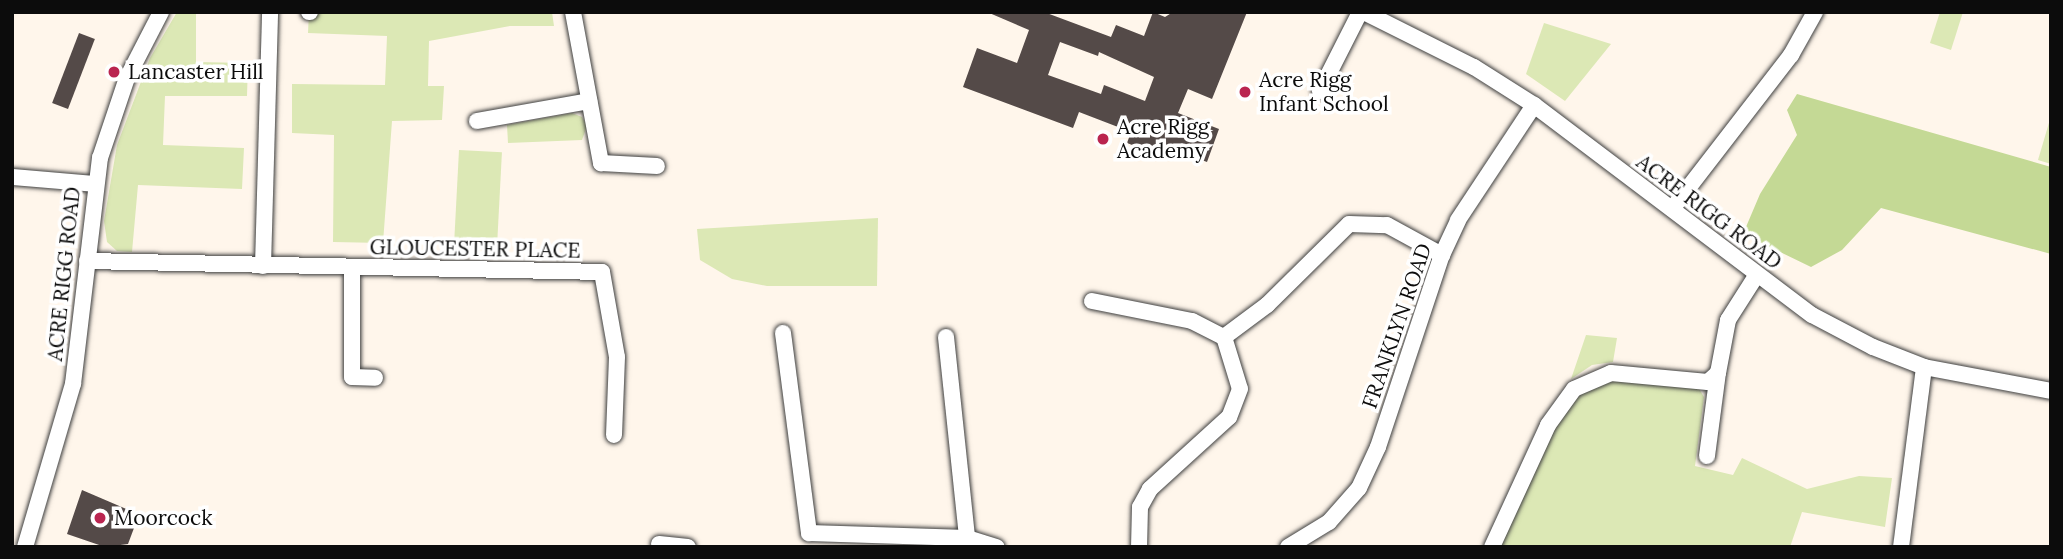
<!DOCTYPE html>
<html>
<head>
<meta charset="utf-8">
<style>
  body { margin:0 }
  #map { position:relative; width:2063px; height:559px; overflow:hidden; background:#fff6eb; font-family:Lora,serif }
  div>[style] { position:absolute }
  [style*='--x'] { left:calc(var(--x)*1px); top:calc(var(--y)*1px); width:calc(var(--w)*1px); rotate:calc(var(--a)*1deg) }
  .green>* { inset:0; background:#dce8b5; transform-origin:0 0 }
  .forest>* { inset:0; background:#c4d995 }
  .building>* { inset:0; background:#544a48; transform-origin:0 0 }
  .roads { filter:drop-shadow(0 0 2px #3f3f3f) drop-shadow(0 0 2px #3f3f3f) }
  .minor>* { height:16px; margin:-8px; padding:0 8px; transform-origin:8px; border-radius:8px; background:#fff }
  .dots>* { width:19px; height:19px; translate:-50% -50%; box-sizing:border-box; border:4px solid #fff; border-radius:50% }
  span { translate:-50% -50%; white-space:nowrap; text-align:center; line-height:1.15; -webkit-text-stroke:7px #fff; paint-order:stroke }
  .poi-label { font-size:21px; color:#0c0c0c }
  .left { translate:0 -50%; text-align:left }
  .street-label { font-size:21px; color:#0c0c0c }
  .frame { position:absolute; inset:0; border:14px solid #0c0c0c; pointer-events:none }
</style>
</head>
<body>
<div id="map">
  <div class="green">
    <div style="clip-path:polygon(177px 12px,196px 12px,196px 62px,248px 63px,247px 96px,165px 96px,163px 145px,244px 148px,242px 189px,138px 185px,132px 252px,117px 251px,107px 242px,104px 221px,117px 145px,150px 58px)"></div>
    <div style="clip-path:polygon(309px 12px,552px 12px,554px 26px,510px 26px,429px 41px,428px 86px,444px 86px,442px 120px,392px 121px,383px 243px,333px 242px,334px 135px,292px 133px,292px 84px,385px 85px,387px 36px,308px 33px)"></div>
    <div style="clip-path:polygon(1940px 12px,1963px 12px,1951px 50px,1930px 43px)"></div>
    <div style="clip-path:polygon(1544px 23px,1611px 44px,1565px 101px,1526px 74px)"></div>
    <div style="clip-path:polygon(572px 113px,582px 117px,587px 126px,582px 140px,508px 143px,507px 125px)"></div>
    <div style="clip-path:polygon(2051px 116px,2051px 164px,2038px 160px)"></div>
    <div style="left:459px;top:150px;width:43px;height:94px;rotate:3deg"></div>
    <div style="clip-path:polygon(878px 218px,877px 286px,767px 286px,732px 279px,700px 260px,697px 229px)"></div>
    <div style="clip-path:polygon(1586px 335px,1617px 338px,1613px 362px,1592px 365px,1571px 379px)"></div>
    <div style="clip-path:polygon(1612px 377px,1698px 387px,1704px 397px,1695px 466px,1733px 475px,1742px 458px,1807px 489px,1859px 476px,1892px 478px,1885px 527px,1802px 512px,1790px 547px,1500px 547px,1560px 415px,1585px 390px)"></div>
  </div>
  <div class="forest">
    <div style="clip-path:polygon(1797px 94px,2051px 167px,2051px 254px,1881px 208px,1842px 250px,1811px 267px,1743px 234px,1760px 194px,1797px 135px,1787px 110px)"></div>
  </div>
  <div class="building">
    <div style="clip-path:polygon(evenodd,987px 12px,1044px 12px,1111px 37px,1116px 25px,1144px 36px,1153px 12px,1165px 17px,1173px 12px,1247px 12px,1212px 99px,1188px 89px,1178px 113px,1219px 129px,1207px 162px,1167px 147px,1163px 157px,1127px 143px,1131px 132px,1079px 112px,1073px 128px,963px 87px,977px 48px,1017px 63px,1029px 30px,987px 12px,1060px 42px,1098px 56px,1099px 52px,1154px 77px,1145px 101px,1104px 85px,1101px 94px,1048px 75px,1060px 42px)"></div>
    <div style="left:79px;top:33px;width:17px;height:75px;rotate:21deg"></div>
    <div style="clip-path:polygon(82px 490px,131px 511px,126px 525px,134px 528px,128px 544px,105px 547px,67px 534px)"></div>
  </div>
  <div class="roads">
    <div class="minor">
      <div style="--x:309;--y:12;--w:1;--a:0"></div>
      <div style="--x:573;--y:12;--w:154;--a:79.5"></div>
      <div style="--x:601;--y:163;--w:56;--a:3.1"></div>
      <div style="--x:1364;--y:12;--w:123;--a:26.6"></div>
      <div style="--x:1474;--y:67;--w:71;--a:32.3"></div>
      <div style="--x:1534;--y:105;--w:348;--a:37.1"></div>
      <div style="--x:1812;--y:315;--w:69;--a:27.7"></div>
      <div style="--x:1873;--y:347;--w:55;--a:21.4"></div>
      <div style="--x:1924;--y:367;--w:129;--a:10.7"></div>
      <div style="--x:1320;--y:91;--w:89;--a:-63.1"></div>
      <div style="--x:477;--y:121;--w:114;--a:-10.1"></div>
      <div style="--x:12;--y:177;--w:83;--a:4.8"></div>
      <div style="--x:1672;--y:209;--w:195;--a:-52.3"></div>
      <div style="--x:1791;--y:55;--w:49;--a:-60.8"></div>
      <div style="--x:87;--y:261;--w:515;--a:1.22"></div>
      <div style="--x:602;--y:272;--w:86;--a:80"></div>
      <div style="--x:617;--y:357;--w:78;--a:92.2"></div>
      <div style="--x:263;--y:266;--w:254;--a:-88.4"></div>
      <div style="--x:352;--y:268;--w:109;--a:90"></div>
      <div style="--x:352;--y:377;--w:23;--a:2"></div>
      <div style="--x:1092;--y:301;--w:102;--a:11.3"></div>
      <div style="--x:1192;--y:321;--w:36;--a:27"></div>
      <div style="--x:1224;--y:337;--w:54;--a:72.9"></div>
      <div style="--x:1240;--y:389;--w:30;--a:111"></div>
      <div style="--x:1229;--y:417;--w:107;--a:137.7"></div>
      <div style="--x:1150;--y:489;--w:21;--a:119"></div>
      <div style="--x:1140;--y:507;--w:40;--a:91.4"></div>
      <div style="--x:783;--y:333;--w:202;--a:82.6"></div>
      <div style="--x:809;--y:533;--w:158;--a:1.8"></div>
      <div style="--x:967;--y:538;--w:31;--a:17"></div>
      <div style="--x:946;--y:337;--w:202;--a:84"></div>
      <div style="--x:1224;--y:337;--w:54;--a:-36.7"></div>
      <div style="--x:1267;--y:305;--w:115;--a:-44.6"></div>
      <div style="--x:1349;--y:224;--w:38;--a:2"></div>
      <div style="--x:1387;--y:225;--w:63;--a:28.6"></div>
      <div style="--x:1707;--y:456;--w:84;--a:-82.5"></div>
      <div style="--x:659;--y:544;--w:29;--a:6"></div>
      <div style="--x:25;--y:547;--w:170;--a:-73.6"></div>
      <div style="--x:73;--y:384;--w:228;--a:-83.2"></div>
      <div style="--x:100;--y:158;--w:84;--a:-71.4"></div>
      <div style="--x:127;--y:78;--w:74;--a:-62.7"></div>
      <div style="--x:1288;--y:547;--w:48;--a:-31.4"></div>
      <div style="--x:1329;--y:522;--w:45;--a:-48.6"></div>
      <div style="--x:1359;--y:488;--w:45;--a:-65.1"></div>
      <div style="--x:1378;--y:447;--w:202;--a:-71.6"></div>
      <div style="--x:1442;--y:255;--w:38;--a:-65"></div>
      <div style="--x:1458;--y:220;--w:138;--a:-56.5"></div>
      <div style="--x:1492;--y:547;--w:134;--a:-65.3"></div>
      <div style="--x:1548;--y:425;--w:44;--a:-54.2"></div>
      <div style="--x:1574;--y:389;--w:40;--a:-23.4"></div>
      <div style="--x:1611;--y:373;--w:97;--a:5.3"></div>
      <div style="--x:1708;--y:382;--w:13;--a:-42"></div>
      <div style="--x:1718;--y:373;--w:54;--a:-79.3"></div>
      <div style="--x:1728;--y:320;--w:52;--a:-57.5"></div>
      <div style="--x:1901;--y:547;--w:181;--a:-82.7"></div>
    </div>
  </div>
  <div class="dots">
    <div style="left:114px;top:72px;background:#ba2550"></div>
    <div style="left:1245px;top:92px;background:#ba2550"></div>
    <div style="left:1103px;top:139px;background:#ba2550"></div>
    <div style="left:100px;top:518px;background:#ba2550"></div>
  </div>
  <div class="poi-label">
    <span class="left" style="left:128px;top:72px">Lancaster Hill</span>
    <span class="left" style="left:1259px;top:92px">Acre Rigg<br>Infant School</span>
    <span class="left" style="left:1117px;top:139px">Acre Rigg<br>Academy</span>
    <span class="left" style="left:114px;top:518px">Moorcock</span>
  </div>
  <div class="street-label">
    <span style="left:1709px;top:212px;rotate:37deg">ACRE RIGG ROAD</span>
    <span style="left:475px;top:249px;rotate:1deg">GLOUCESTER PLACE</span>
    <span style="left:64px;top:274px;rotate:-84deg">ACRE RIGG ROAD</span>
    <span style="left:1397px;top:326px;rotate:-71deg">FRANKLYN ROAD</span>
  </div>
  <div class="frame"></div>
</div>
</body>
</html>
